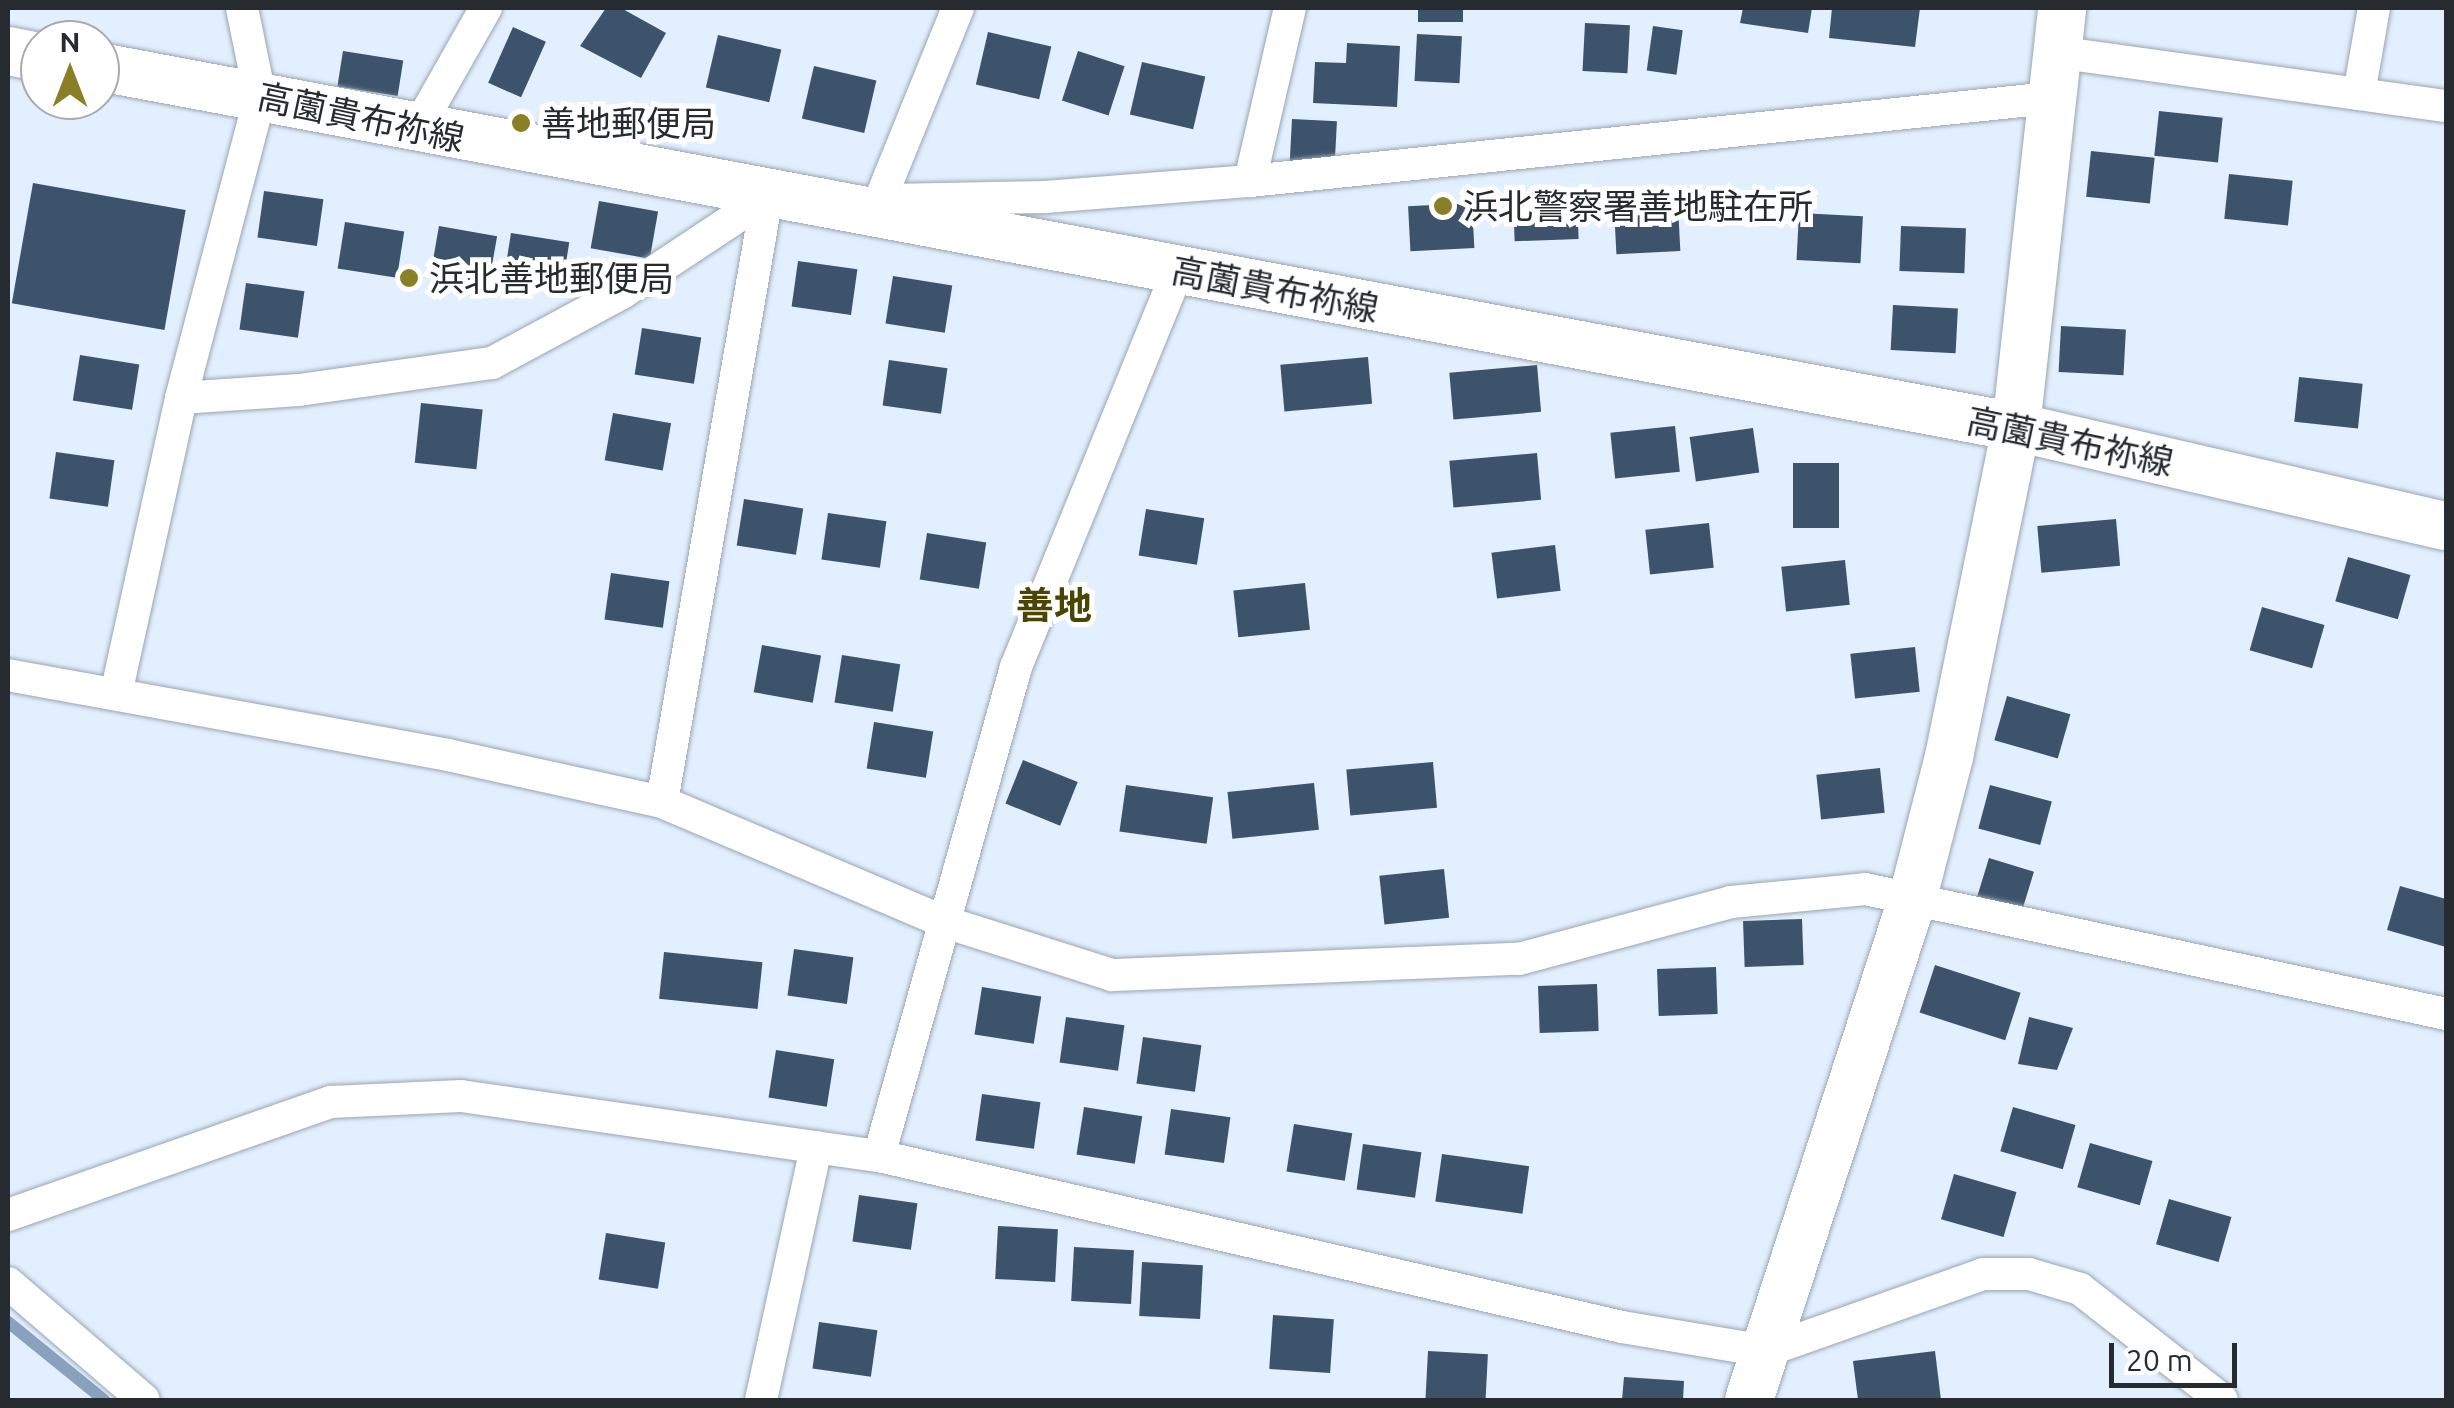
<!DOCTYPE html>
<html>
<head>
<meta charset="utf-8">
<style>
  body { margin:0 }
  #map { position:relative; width:2454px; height:1408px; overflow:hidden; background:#e2effe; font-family:Ubuntu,"Noto Sans JP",sans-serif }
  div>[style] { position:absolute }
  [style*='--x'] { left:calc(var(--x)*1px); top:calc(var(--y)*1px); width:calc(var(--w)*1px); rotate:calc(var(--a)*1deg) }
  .stream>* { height:12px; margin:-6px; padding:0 6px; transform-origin:6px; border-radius:6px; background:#89a0be }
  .building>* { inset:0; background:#3d536c; transform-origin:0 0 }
  .roads { filter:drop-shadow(0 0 2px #99a5b3) drop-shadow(0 0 2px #99a5b3) }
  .street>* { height:32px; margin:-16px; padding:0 16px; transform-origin:16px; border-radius:16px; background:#fff }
  .secondary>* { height:48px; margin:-24px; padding:0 24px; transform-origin:24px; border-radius:24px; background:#fff }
  .dots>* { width:28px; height:28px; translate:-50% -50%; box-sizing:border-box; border:5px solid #fff; border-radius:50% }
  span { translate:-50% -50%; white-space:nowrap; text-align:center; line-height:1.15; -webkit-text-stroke:10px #fff; paint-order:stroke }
  .street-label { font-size:35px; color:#262b30 }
  .poi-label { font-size:35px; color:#262b30 }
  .left { translate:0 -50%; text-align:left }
  .neighbourhood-label { font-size:38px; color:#4b4502; font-weight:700 }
  .frame { position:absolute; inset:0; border:10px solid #262b30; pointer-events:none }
  .north { position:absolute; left:20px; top:20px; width:100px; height:100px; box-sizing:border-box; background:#fff; border:2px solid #a8aaac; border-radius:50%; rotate:0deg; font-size:28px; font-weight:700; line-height:40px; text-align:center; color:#262b30 }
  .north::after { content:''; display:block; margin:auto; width:35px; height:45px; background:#887f26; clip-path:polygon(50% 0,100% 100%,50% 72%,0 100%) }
  .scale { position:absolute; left:2109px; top:1343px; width:128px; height:45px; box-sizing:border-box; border:5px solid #262b30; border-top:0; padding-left:12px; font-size:30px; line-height:35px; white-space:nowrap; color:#262b30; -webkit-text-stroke:8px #fff; paint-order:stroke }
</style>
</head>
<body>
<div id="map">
  <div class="stream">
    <div style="--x:8;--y:1322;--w:124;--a:39.1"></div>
  </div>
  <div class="building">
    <div style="clip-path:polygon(606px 8px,621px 8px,666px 33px,641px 78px,580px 46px)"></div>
    <div style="left:1418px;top:8px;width:45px;height:14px"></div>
    <div style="clip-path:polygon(1743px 8px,1812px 8px,1808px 33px,1740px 23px)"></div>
    <div style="clip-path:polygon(1832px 8px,1920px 8px,1915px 47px,1829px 38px)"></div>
    <div style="left:1585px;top:23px;width:45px;height:48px;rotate:3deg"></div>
    <div style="left:1653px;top:26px;width:30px;height:45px;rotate:8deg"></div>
    <div style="left:513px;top:27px;width:36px;height:61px;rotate:24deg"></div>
    <div style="left:988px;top:32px;width:65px;height:54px;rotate:13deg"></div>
    <div style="left:1417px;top:34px;width:45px;height:47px;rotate:3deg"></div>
    <div style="left:718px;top:35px;width:65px;height:54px;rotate:13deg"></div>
    <div style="clip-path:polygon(1347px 43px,1400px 46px,1397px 107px,1313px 103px,1315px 62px,1346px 63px)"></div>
    <div style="left:343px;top:51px;width:61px;height:36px;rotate:9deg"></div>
    <div style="left:1078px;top:51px;width:49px;height:52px;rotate:18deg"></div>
    <div style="left:1142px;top:62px;width:65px;height:54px;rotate:13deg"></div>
    <div style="left:814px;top:66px;width:64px;height:54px;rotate:13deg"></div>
    <div style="left:2159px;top:111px;width:64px;height:45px;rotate:6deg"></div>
    <div style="left:1292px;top:119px;width:45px;height:47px;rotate:3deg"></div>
    <div style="left:2091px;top:151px;width:64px;height:46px;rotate:6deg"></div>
    <div style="left:2229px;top:174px;width:64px;height:45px;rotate:6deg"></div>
    <div style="left:33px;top:183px;width:155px;height:122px;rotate:10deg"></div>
    <div style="left:264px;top:191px;width:60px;height:47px;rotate:8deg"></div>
    <div style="left:1577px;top:193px;width:46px;height:64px;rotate:88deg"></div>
    <div style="left:599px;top:201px;width:60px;height:48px;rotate:10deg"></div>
    <div style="left:1472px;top:203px;width:45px;height:64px;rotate:87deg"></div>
    <div style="left:1678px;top:206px;width:45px;height:64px;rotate:87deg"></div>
    <div style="left:1799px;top:213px;width:64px;height:47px;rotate:3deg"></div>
    <div style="left:345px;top:222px;width:60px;height:47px;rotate:9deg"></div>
    <div style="left:439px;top:226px;width:59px;height:48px;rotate:10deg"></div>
    <div style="left:1901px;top:226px;width:65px;height:45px;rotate:2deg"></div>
    <div style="left:511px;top:233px;width:59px;height:48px;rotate:9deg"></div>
    <div style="left:798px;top:261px;width:60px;height:46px;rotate:8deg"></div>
    <div style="left:893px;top:276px;width:60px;height:48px;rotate:9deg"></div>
    <div style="left:246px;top:283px;width:59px;height:47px;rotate:8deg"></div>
    <div style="left:1893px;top:305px;width:65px;height:45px;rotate:3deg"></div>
    <div style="left:2061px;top:326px;width:65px;height:46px;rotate:3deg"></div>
    <div style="left:642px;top:328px;width:60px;height:47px;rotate:9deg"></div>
    <div style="left:80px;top:355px;width:60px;height:46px;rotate:9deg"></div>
    <div style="left:1368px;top:357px;width:47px;height:88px;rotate:85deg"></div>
    <div style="left:889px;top:360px;width:59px;height:46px;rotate:8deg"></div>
    <div style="left:1537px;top:365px;width:47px;height:88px;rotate:85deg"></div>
    <div style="left:2299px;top:377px;width:64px;height:45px;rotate:6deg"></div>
    <div style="left:421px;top:403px;width:62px;height:60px;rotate:6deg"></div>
    <div style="left:613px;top:413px;width:59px;height:48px;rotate:10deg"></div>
    <div style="left:1675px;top:426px;width:46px;height:65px;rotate:84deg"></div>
    <div style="left:1753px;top:428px;width:45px;height:64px;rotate:82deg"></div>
    <div style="left:56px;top:452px;width:59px;height:47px;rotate:8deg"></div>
    <div style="left:1537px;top:453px;width:47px;height:88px;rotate:85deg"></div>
    <div style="left:1793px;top:463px;width:46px;height:65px"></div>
    <div style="left:744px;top:499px;width:60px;height:47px;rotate:9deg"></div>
    <div style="left:1146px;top:509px;width:59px;height:47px;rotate:9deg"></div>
    <div style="left:828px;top:513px;width:59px;height:47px;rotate:8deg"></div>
    <div style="left:2116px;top:519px;width:47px;height:79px;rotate:85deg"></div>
    <div style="left:1709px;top:523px;width:45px;height:64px;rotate:84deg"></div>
    <div style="left:927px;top:533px;width:60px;height:47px;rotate:9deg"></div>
    <div style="left:1555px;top:545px;width:46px;height:64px;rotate:83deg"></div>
    <div style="left:2348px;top:557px;width:65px;height:46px;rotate:16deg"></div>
    <div style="left:1845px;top:560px;width:45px;height:64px;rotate:84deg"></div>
    <div style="left:611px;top:573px;width:59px;height:47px;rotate:8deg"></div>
    <div style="left:1305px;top:583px;width:47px;height:72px;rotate:84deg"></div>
    <div style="left:2262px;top:607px;width:65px;height:45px;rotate:16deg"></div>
    <div style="left:762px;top:645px;width:60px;height:48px;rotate:10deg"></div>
    <div style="left:1915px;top:647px;width:45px;height:65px;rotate:84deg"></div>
    <div style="left:842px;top:655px;width:59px;height:48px;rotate:9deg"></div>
    <div style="left:2007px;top:696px;width:66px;height:46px;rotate:16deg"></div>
    <div style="left:874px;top:722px;width:60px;height:47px;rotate:9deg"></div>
    <div style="left:1023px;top:760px;width:59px;height:47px;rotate:22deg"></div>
    <div style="left:1433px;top:762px;width:46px;height:87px;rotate:85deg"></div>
    <div style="left:1880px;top:768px;width:45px;height:64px;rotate:84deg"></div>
    <div style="left:1314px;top:783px;width:47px;height:87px;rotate:84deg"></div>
    <div style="left:1126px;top:785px;width:88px;height:47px;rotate:8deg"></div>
    <div style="left:1990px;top:785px;width:64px;height:45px;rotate:15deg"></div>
    <div style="left:1989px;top:858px;width:47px;height:45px;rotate:17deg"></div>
    <div style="left:1444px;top:869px;width:49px;height:65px;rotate:84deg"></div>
    <div style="clip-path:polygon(2400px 886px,2446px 899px,2446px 947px,2387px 930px)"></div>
    <div style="left:1802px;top:919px;width:46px;height:59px;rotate:88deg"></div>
    <div style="left:794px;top:949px;width:60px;height:47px;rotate:8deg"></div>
    <div style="left:664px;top:952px;width:99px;height:47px;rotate:6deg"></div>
    <div style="left:1935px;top:965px;width:90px;height:50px;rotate:18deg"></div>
    <div style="left:1716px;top:967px;width:47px;height:59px;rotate:88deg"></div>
    <div style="left:1597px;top:984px;width:47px;height:59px;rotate:88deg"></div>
    <div style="left:982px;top:987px;width:60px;height:48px;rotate:9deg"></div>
    <div style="left:1066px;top:1017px;width:59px;height:46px;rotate:8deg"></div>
    <div style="clip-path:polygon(2029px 1017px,2073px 1028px,2057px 1070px,2018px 1064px)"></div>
    <div style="left:1143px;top:1037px;width:59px;height:47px;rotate:8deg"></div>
    <div style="left:776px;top:1050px;width:59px;height:48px;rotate:9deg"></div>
    <div style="left:982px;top:1094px;width:59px;height:47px;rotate:8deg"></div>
    <div style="left:1084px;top:1107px;width:59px;height:48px;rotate:9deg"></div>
    <div style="left:2013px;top:1107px;width:65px;height:46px;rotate:16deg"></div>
    <div style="left:1171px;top:1109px;width:60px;height:46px;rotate:8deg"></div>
    <div style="left:1294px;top:1124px;width:59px;height:48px;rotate:9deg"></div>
    <div style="left:2090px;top:1143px;width:65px;height:46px;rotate:16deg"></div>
    <div style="left:1363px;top:1144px;width:59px;height:46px;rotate:8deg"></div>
    <div style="left:1442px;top:1154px;width:88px;height:48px;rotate:8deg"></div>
    <div style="left:1954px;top:1174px;width:65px;height:47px;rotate:16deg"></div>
    <div style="left:859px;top:1195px;width:59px;height:47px;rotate:8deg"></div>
    <div style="left:2169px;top:1199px;width:65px;height:47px;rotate:16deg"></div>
    <div style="left:998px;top:1226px;width:60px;height:53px;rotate:3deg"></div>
    <div style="left:606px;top:1233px;width:60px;height:47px;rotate:9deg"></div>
    <div style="left:1074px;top:1247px;width:60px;height:54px;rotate:3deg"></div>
    <div style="left:1142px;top:1262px;width:61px;height:54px;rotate:3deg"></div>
    <div style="left:1273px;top:1315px;width:61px;height:54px;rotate:4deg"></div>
    <div style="left:819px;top:1322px;width:59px;height:47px;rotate:8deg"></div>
    <div style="left:1428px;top:1351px;width:60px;height:49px;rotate:3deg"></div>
    <div style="clip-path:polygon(1935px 1351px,1941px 1400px,1858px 1400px,1853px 1361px)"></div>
    <div style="clip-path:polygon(1624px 1377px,1684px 1381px,1683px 1400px,1622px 1400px)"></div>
  </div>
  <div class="roads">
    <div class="street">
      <div style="--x:2056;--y:52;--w:394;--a:7.9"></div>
      <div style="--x:2359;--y:94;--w:87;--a:-80.1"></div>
      <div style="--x:416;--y:131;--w:142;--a:-60.4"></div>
      <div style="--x:1250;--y:181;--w:178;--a:-77"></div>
      <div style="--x:880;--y:200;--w:207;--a:-67.9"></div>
      <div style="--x:887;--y:200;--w:158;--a:-1.1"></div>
      <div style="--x:1045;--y:197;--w:206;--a:-4.5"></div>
      <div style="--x:1250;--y:181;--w:805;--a:-5.92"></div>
      <div style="--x:181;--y:398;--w:118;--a:-3.9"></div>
      <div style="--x:299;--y:390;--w:195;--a:-8"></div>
      <div style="--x:492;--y:363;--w:148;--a:-28.3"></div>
      <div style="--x:622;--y:293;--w:174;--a:-33.5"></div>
      <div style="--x:767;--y:197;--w:16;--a:0"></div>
      <div style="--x:8;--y:675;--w:447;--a:10.3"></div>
      <div style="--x:448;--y:755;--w:219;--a:12.4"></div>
      <div style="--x:662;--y:802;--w:307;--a:23"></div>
      <div style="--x:945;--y:922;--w:175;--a:17.6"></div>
      <div style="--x:1112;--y:975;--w:407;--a:-2.3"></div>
      <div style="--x:1519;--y:959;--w:220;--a:-15"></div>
      <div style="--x:1731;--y:902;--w:135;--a:-5.5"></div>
      <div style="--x:1865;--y:889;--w:594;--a:12.14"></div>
      <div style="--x:116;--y:694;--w:303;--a:-77.6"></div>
      <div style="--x:181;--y:398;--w:312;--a:-75.3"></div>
      <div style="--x:260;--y:96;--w:90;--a:-101.6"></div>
      <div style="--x:662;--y:802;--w:614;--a:-80.15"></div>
      <div style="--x:879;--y:1156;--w:508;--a:-74.35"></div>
      <div style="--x:1016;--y:667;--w:428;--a:-67.8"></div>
      <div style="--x:8;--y:1215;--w:342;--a:-19.3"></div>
      <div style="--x:331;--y:1102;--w:130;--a:-2.6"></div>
      <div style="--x:461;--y:1096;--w:422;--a:8.2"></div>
      <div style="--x:879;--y:1156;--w:762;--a:12.96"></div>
      <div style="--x:1622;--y:1327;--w:146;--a:9.5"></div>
      <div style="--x:1766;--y:1351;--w:230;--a:-19.5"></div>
      <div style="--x:1983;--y:1274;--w:46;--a:0"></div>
      <div style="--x:2029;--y:1274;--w:53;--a:16.4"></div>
      <div style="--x:2080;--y:1289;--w:180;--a:38"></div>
      <div style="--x:8;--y:1283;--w:179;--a:40.7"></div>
      <div style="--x:761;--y:1400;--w:259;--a:-77.7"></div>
    </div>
    <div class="secondary">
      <div style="--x:8;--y:51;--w:33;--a:11"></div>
      <div style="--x:100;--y:67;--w:1950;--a:10.64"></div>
      <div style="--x:2016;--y:427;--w:441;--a:13"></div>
      <div style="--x:1749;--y:1400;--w:529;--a:-71.94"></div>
      <div style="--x:1913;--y:897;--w:145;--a:-75.6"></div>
      <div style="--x:1949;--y:757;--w:337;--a:-78.5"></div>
      <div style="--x:2016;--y:427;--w:422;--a:-83.7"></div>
    </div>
  </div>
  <div class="dots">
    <div style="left:521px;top:123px;background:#887f26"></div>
    <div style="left:1443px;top:206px;background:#887f26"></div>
    <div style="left:409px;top:278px;background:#887f26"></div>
  </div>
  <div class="street-label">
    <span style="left:361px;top:117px;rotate:12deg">高薗貴布祢線</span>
    <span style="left:1275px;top:289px;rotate:11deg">高薗貴布祢線</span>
    <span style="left:2070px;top:441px;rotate:12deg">高薗貴布祢線</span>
  </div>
  <div class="poi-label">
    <span class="left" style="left:541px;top:123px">善地郵便局</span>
    <span class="left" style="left:1463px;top:206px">浜北警察署善地駐在所</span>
    <span class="left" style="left:429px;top:278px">浜北善地郵便局</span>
  </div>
  <div class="neighbourhood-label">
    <span style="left:1054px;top:606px">善地</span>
  </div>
  <div class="frame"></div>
  <div class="north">N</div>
  <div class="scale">20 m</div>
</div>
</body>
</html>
